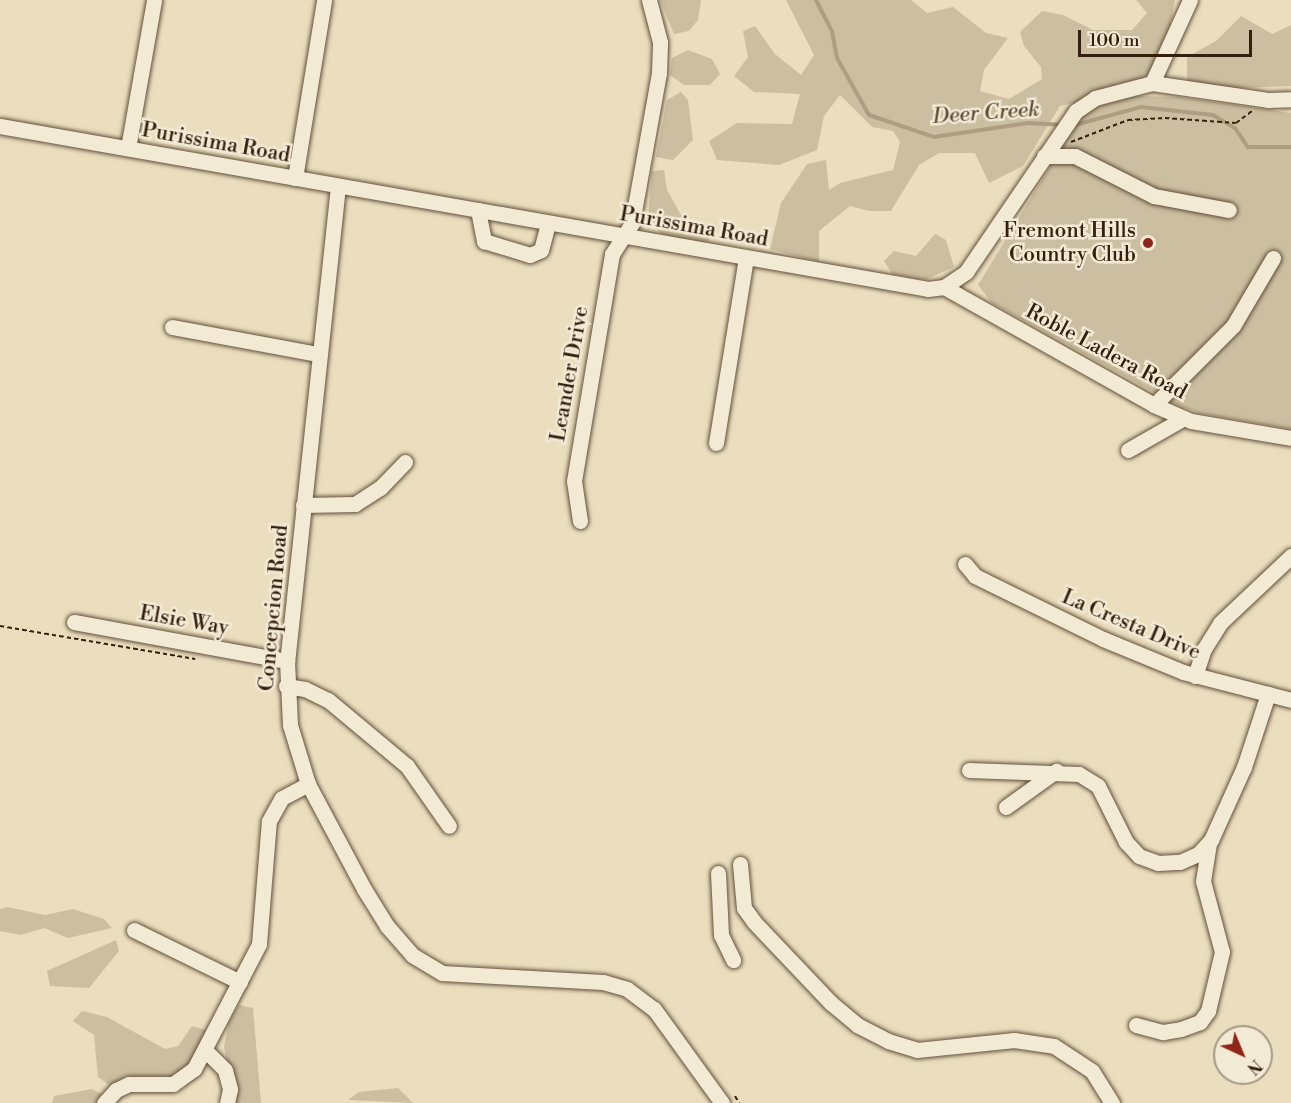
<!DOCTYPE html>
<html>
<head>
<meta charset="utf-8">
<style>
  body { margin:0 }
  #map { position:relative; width:1291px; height:1103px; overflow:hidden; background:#ebdebe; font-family:"Libre Bodoni",serif }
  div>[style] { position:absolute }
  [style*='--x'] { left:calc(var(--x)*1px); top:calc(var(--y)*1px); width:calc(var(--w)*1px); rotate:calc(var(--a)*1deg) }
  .green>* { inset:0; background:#ccbea0 }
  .stream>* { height:4px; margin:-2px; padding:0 2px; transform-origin:2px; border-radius:2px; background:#ad9d82 }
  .path>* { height:2px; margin-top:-1px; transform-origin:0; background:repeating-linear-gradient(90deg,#35200e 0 4.5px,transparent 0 7.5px) }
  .roads { filter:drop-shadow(0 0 2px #62503a) drop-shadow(0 0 2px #62503a) }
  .minor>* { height:15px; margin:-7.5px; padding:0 7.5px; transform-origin:7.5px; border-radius:7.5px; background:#f2ead5 }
  .dots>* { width:16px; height:16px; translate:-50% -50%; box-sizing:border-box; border:3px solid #f2ead5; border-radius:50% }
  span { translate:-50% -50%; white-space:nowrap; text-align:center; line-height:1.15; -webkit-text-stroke:5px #f2ead5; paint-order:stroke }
  .street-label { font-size:21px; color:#35200e }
  .poi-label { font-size:21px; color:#35200e }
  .right { translate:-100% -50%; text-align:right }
  .water-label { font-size:22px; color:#5f4c37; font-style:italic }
  .north { position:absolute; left:1213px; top:1025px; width:60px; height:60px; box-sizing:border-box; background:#f2ead5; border:2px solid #a69985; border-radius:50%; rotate:136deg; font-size:16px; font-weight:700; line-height:24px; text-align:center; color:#35200e }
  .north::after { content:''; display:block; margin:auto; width:21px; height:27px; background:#8f2418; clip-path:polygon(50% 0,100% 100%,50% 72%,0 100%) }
  .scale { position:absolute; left:1078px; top:30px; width:174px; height:27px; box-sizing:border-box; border:3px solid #35200e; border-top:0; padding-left:8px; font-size:18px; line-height:21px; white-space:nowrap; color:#35200e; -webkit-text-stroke:4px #f2ead5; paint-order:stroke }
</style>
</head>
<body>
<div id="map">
  <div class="green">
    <div style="clip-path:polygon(660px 0,701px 0,698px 20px,689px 31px,674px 34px)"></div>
    <div style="clip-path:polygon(786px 0,911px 0,927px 13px,953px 7px,986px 33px,1008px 38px,984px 70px,980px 91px,1009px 99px,1042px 79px,1041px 67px,1024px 46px,1020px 32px,1042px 11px,1063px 15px,1093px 30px,1132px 30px,1147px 13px,1136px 0,1175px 0,1166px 50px,1136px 88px,1060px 106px,1023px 166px,989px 183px,975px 153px,939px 153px,919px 165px,891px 211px,869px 211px,850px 206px,819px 231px,819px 262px,770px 249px,781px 203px,807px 164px,826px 160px,829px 190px,840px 183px,893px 170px,900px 142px,893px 131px,872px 127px,840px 95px,824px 116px,817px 150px,779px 165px,717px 160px,709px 141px,737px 123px,792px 124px,800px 94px,754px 92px,734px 76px,748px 57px,743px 31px,755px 26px,775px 54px,801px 75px,814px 55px)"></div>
    <div style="clip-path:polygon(1241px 16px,1272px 34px,1291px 25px,1291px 86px,1239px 88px,1187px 82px,1187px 57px,1216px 41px)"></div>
    <div style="clip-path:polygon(688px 50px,712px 59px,720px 74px,710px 85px,684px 85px,670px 75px,672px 58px)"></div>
    <div style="clip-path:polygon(681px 92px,688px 100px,693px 140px,673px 160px,656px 157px,667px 100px)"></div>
    <div style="clip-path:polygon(1136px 96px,1178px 97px,1291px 113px,1291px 429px,1199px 413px,1175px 404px,992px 303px,978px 285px,1079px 119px,1100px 105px)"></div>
    <div style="clip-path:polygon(664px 170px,667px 190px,686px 224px,710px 224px,709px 240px,700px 246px,660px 233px,648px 216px,652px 171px)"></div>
    <div style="clip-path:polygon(935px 234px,946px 240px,954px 267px,925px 280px,892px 274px,884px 261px,894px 251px,916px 256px)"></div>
    <div style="clip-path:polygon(8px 907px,45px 915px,73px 909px,104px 919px,112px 928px,68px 938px,44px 928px,21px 935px,0 931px,0 909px)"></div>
    <div style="clip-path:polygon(116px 940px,119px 951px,89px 988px,50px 986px,47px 971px)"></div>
    <div style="clip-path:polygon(239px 1005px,253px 1008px,261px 1103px,235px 1103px,224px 1047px,229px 1022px)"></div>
    <div style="clip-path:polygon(82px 1011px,107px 1017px,165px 1049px,178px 1046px,192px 1026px,210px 1031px,192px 1061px,174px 1076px,125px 1076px,112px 1087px,98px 1077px,94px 1035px,73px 1021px)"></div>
    <div style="clip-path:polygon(398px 1088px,413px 1103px,348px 1100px,359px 1092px)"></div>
    <div style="clip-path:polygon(92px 1089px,108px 1097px,105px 1103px,52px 1103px,54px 1096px)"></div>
  </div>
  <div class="stream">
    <div style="--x:816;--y:0;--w:36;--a:63"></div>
    <div style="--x:832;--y:32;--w:26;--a:79"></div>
    <div style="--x:837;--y:58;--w:65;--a:60.7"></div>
    <div style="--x:869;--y:115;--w:69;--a:18.7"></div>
    <div style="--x:934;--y:137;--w:95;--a:-8.5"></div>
    <div style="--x:1028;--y:123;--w:33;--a:3"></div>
    <div style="--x:1071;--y:126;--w:73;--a:-15.2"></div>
    <div style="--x:1141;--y:107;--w:72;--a:6.3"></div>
    <div style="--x:1213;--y:115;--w:26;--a:31"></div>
    <div style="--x:1235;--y:128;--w:23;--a:56"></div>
    <div style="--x:1248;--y:147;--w:43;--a:0"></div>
  </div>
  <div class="path">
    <div style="--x:1071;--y:142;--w:61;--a:-21.1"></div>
    <div style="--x:1128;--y:120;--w:37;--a:-3"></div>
    <div style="--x:1165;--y:118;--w:71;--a:4"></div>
    <div style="--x:1236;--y:123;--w:20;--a:-37"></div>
    <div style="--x:0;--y:626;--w:198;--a:9.6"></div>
    <div style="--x:735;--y:1096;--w:8;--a:60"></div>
  </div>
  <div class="roads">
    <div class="minor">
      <div style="--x:1152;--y:83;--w:91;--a:-65.4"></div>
      <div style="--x:0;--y:126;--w:942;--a:9.96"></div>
      <div style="--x:928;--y:289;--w:16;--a:-7"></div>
      <div style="--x:944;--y:287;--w:27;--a:-34"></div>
      <div style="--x:966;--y:272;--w:195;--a:-55.7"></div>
      <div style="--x:1076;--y:111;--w:23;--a:-34"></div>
      <div style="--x:1095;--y:98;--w:59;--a:-14.7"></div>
      <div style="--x:1152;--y:83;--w:117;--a:8.3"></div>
      <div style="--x:1268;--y:100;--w:23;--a:-2"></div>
      <div style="--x:128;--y:148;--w:150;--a:-80"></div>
      <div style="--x:1044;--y:156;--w:31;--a:0"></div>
      <div style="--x:1075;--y:156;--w:89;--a:26.9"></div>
      <div style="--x:1154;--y:196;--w:76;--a:10.6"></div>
      <div style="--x:295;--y:178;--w:180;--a:-80.7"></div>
      <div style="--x:338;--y:186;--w:478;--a:96.1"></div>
      <div style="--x:287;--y:661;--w:64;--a:87.3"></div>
      <div style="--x:290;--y:725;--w:62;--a:73"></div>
      <div style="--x:308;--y:784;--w:119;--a:61.9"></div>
      <div style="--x:364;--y:889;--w:44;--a:58.1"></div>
      <div style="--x:387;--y:926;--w:38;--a:49"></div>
      <div style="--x:412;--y:955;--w:35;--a:31"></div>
      <div style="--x:442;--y:973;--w:161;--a:3.2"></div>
      <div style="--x:603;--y:982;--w:25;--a:16"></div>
      <div style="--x:627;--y:989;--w:34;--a:37"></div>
      <div style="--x:654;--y:1009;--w:116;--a:54.1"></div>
      <div style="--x:478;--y:210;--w:32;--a:79"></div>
      <div style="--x:484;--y:241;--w:48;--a:16.9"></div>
      <div style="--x:530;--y:255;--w:12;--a:-24"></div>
      <div style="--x:541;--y:250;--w:28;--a:-75"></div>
      <div style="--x:944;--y:287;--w:241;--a:29.3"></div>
      <div style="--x:1154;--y:405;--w:40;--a:23.4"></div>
      <div style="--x:1191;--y:421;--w:101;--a:9.6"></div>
      <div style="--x:172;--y:327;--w:148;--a:10.5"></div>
      <div style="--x:1154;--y:405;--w:112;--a:-45"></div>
      <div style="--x:1233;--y:326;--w:79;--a:-59.5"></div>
      <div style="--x:716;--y:443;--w:187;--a:-80.8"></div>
      <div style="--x:1128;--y:450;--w:64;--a:-29.7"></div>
      <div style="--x:303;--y:505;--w:52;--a:-1.1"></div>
      <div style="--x:355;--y:504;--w:30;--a:-33"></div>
      <div style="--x:380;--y:488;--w:36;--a:-46"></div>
      <div style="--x:580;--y:521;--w:40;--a:-98.5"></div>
      <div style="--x:574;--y:481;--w:230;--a:-80.5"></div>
      <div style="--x:612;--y:254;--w:37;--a:-57"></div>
      <div style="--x:632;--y:223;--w:152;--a:-79.8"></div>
      <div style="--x:659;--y:73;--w:31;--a:-88"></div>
      <div style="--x:660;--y:42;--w:43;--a:-104.7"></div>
      <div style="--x:965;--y:564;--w:16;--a:50"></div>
      <div style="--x:975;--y:576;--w:143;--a:26.2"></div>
      <div style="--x:1103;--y:639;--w:87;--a:22.4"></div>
      <div style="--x:1183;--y:672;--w:112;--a:14.5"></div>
      <div style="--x:74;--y:622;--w:217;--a:10.4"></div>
      <div style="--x:1195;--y:676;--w:28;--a:-72"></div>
      <div style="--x:1204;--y:649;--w:31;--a:-58"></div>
      <div style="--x:1220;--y:623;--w:98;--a:-43.3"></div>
      <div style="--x:286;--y:686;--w:19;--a:9"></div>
      <div style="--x:305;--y:689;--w:25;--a:26"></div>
      <div style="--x:328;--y:700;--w:103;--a:39.9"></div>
      <div style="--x:407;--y:766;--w:73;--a:55"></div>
      <div style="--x:969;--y:770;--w:110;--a:2.1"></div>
      <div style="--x:1079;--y:774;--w:22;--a:32"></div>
      <div style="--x:1098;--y:786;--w:63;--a:63.4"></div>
      <div style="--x:1126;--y:842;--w:19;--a:47"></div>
      <div style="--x:1139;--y:856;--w:20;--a:20"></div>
      <div style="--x:1158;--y:863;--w:22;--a:-3"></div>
      <div style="--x:1180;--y:862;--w:20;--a:-24"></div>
      <div style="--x:1198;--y:854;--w:19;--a:-47"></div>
      <div style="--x:1211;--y:840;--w:80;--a:-65.7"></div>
      <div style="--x:1244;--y:767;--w:77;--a:-71.8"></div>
      <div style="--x:1006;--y:807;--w:62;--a:-35.8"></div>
      <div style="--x:740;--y:864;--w:44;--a:84.8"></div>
      <div style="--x:744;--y:908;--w:17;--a:54"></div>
      <div style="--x:754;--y:922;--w:112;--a:46.5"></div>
      <div style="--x:831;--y:1003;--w:34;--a:40"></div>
      <div style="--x:857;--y:1025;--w:35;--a:27"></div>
      <div style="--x:888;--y:1041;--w:30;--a:17"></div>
      <div style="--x:917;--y:1050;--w:98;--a:-5.9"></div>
      <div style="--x:1014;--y:1040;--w:40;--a:8.5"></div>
      <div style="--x:1054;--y:1046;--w:45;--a:33.3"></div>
      <div style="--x:1092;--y:1071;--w:38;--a:58"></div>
      <div style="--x:718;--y:873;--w:62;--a:87.2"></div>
      <div style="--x:721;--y:935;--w:28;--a:64"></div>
      <div style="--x:134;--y:930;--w:118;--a:26.1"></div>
      <div style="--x:1136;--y:1025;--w:28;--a:15"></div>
      <div style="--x:1163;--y:1032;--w:18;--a:-9"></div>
      <div style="--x:1181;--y:1029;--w:20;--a:-20"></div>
      <div style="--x:1200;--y:1022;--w:14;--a:-54"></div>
      <div style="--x:1208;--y:1011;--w:61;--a:-76.7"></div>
      <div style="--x:1222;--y:952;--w:73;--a:-105"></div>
      <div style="--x:1203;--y:881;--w:38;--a:-81"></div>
      <div style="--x:205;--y:1050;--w:28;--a:45"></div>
      <div style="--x:225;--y:1070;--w:20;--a:75"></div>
      <div style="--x:230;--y:1089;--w:14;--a:102"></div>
      <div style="--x:104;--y:1103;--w:18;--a:-47"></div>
      <div style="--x:116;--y:1090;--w:14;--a:-25"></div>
      <div style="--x:129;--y:1084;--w:44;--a:0"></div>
      <div style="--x:173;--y:1084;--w:26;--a:-36"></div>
      <div style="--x:194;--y:1069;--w:141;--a:-62.5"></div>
      <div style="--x:259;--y:944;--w:123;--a:-85.4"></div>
      <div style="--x:269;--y:821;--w:26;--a:-61"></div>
      <div style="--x:282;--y:798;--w:30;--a:-28"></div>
    </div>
  </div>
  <div class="dots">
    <div style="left:1148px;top:243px;background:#8f2418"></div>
  </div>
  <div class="street-label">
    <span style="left:216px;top:143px;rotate:10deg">Purissima Road</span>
    <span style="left:694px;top:227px;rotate:10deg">Purissima Road</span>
    <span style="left:1106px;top:352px;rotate:28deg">Roble Ladera Road</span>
    <span style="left:570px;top:374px;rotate:-80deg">Leander Drive</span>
    <span style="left:274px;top:608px;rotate:-85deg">Concepcion Road</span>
    <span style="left:184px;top:621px;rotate:10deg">Elsie Way</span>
    <span style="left:1131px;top:625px;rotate:23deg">La Cresta Drive</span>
  </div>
  <div class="poi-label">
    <span class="right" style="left:1136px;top:243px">Fremont Hills<br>Country Club</span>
  </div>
  <div class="water-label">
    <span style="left:986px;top:113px;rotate:-4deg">Deer Creek</span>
  </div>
  <div class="north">N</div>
  <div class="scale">100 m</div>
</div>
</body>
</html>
